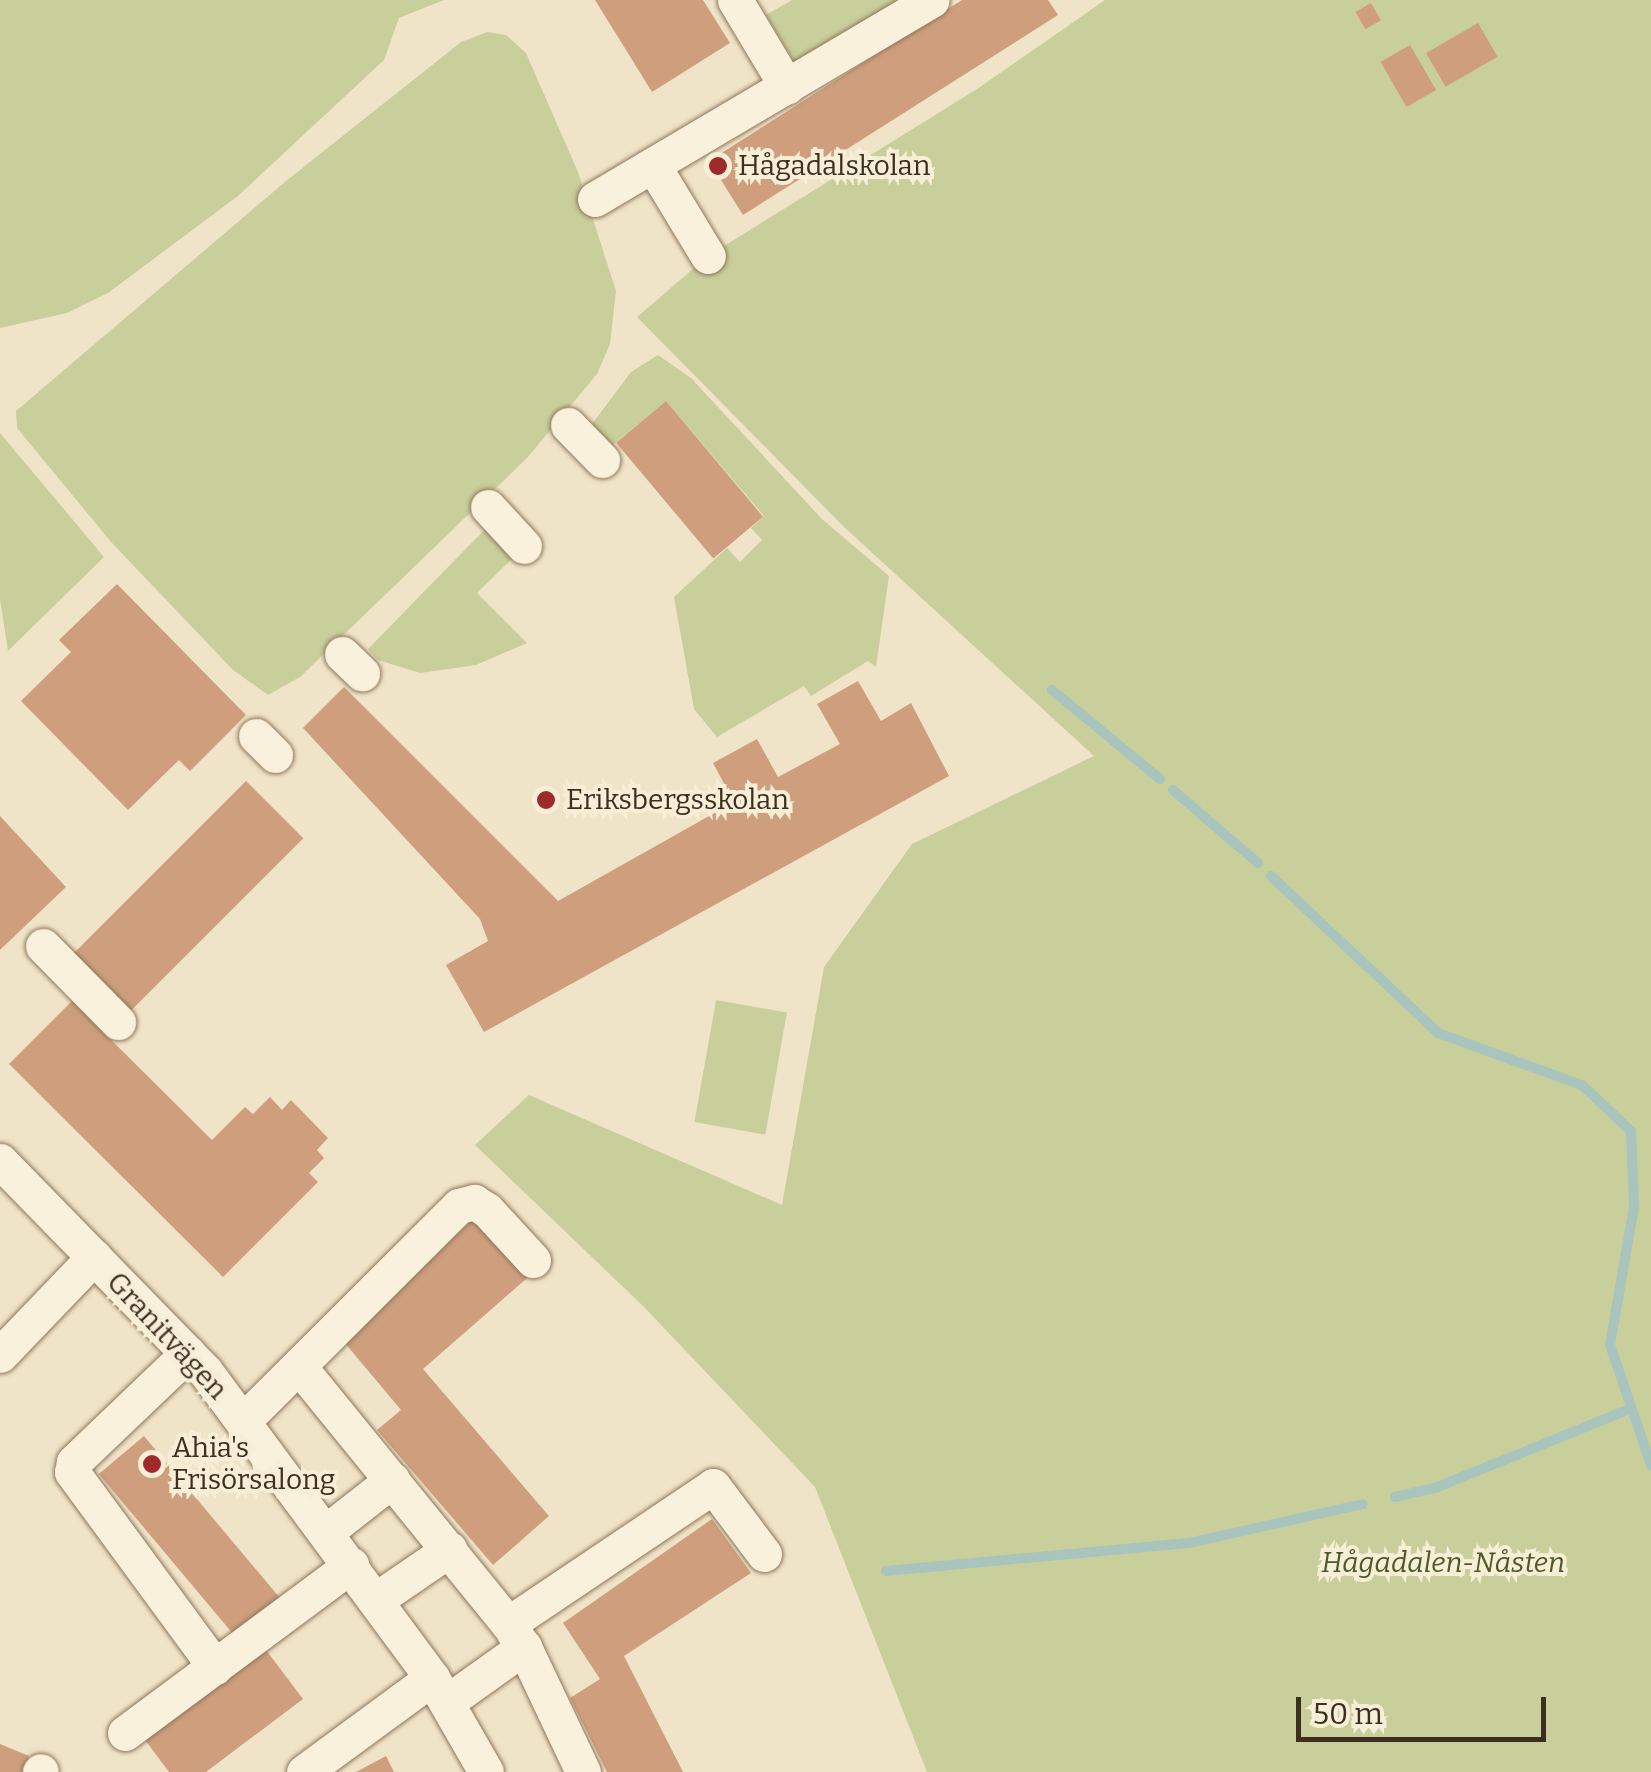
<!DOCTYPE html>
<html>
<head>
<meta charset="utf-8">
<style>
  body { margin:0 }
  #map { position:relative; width:1651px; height:1772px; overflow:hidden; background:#f0e4c8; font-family:Bitter,serif }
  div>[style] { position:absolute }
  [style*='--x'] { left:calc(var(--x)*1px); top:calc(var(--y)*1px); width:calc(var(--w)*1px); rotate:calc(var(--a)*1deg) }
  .green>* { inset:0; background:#c9cf9b; transform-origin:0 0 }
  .stream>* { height:10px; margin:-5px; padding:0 5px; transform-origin:5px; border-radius:5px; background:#a9c4bc }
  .building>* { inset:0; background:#cf9f7d; transform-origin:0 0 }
  .roads { filter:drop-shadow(0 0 2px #8d765c) drop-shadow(0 0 2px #8d765c) }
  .minor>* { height:35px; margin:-17.5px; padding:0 17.5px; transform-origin:17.5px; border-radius:17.5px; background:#faf1dc }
  .dots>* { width:28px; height:28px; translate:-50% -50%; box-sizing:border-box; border:5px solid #f7eed8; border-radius:50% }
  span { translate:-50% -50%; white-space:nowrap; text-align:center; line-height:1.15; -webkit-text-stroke:8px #f7eed8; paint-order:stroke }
  .poi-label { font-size:28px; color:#3d2e20 }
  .left { translate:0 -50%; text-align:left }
  .street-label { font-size:28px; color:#3d2e20 }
  .park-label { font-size:28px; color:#4d5a26; font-style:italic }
  .scale { position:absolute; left:1296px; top:1697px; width:250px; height:45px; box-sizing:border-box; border:5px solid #3d2e20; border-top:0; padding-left:12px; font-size:30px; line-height:35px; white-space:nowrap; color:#3d2e20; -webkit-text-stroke:8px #f7eed8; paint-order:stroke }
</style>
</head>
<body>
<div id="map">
  <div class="green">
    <div style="clip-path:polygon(0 0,444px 0,399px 18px,384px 60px,238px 196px,108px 293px,67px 313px,0 328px)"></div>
    <div style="clip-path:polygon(792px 0,901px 0,795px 63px,766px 15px)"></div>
    <div style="clip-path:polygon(1105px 0,1651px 0,1651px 1772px,927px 1772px,815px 1487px,643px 1306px,475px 1145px,529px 1095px,782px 1205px,824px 967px,912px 844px,1094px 756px,844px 527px,637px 317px,708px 256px,977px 89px)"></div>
    <div style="clip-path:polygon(487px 32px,506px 35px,526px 53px,578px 172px,616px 291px,610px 344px,597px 374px,527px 458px,300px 677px,268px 695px,233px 670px,111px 542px,17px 428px,16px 411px,286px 181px,461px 42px)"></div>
    <div style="clip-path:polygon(658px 355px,691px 378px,822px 519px,889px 576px,876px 667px,868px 661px,811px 696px,804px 686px,717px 737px,694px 709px,674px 597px,727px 548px,740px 562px,762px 540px,751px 528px,764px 516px,666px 401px,613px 445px,592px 424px,631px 372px)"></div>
    <div style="clip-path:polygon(0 433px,104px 557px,8px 651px,0 599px)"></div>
    <div style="clip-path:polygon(493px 521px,521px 550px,477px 593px,527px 643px,476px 665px,420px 673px,378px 660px,368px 649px)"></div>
    <div style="left:716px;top:1000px;width:72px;height:124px;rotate:10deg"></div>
  </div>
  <div class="stream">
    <div style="--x:1052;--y:690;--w:140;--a:39.5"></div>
    <div style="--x:1173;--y:790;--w:112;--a:40.7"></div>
    <div style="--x:1271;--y:876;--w:229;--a:43.2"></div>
    <div style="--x:1438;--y:1033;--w:153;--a:19.9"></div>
    <div style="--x:1582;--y:1085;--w:67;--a:43.2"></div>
    <div style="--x:1631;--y:1131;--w:76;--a:87.7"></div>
    <div style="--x:1634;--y:1207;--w:140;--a:99.9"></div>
    <div style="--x:1610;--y:1345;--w:127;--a:71.1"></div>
    <div style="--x:1395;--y:1497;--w:41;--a:-12.7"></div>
    <div style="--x:1435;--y:1488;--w:210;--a:-22.1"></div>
    <div style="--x:886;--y:1571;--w:304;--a:-5.3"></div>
    <div style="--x:1189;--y:1543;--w:178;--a:-12.6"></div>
  </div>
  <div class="building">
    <div style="clip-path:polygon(595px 0,703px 0,730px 43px,652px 92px)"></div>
    <div style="clip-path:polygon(962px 0,1048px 0,1058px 15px,743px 215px,709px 161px)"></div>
    <div style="left:1371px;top:3px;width:20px;height:18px;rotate:60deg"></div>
    <div style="left:1478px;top:23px;width:39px;height:60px;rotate:60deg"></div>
    <div style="left:1410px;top:45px;width:52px;height:34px;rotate:60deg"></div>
    <div style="left:666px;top:401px;width:151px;height:65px;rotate:50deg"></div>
    <div style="clip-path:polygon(117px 584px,246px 715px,190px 771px,179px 760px,128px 810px,21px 701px,71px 652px,59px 640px)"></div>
    <div style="clip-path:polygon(858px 681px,881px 721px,911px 703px,949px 776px,484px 1032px,446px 965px,488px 941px,480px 919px,303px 728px,344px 687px,558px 901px,734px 802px,713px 763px,757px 739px,778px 777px,840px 744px,817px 704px)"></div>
    <div style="left:246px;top:781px;width:81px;height:250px;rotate:45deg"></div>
    <div style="clip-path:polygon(0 816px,66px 887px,0 950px)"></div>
    <div style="clip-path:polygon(72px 1001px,212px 1140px,245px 1107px,253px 1114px,270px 1097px,282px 1110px,291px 1100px,328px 1138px,317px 1150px,324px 1158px,309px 1173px,318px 1182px,223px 1277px,9px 1064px)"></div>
    <div style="clip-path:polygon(483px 1211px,535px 1271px,423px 1369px,549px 1516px,493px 1565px,377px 1430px,401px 1410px,339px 1336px)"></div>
    <div style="left:144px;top:1436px;width:220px;height:59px;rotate:50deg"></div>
    <div style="clip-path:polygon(712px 1519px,751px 1573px,624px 1656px,683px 1772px,607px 1772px,570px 1698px,600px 1679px,563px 1623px)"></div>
    <div style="clip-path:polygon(263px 1646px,303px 1699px,206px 1772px,169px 1772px,142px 1736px)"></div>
    <div style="clip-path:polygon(0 1744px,29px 1756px,22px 1772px,0 1772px)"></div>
    <div style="clip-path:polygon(386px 1756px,394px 1772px,356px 1772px)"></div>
  </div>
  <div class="roads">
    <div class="minor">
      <div style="--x:735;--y:0;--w:101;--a:59.1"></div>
      <div style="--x:654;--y:167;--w:104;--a:58.8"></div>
      <div style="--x:595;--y:199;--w:391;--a:-30.6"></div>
      <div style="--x:568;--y:425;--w:49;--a:45.8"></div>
      <div style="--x:488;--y:507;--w:53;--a:47.3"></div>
      <div style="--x:342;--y:654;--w:28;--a:44"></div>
      <div style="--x:256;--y:736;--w:27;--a:45"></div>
      <div style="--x:43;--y:946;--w:107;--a:45.4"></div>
      <div style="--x:0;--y:1161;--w:293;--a:45.7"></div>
      <div style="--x:205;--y:1371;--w:382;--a:53.5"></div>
      <div style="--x:432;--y:1678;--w:108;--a:60.1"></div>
      <div style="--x:188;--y:1353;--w:158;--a:136.3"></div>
      <div style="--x:74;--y:1462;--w:10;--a:101"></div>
      <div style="--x:72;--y:1472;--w:242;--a:53.7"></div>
      <div style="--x:0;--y:1355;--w:136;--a:-46.2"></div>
      <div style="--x:301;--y:1369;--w:328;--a:50.9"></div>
      <div style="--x:508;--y:1624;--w:247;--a:-33.9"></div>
      <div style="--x:713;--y:1486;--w:85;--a:53.1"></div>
      <div style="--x:243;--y:1421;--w:305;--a:-44.9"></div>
      <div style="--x:459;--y:1206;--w:16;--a:-15"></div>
      <div style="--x:474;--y:1202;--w:15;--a:32"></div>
      <div style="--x:487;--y:1210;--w:68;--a:47.4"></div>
      <div style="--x:327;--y:1531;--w:83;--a:-38.1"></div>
      <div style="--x:377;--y:1599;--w:88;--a:-34.4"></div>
      <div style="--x:524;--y:1647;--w:138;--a:64.7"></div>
      <div style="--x:447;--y:1702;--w:95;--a:-35.5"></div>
      <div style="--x:524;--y:1647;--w:19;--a:-125"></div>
      <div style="--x:125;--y:1733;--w:282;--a:-36.6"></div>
      <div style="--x:40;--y:1772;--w:1;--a:-45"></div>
      <div style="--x:304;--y:1772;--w:159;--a:-36.3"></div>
    </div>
  </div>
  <div class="dots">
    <div style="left:718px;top:166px;background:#9e2a2b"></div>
    <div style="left:546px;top:800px;background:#9e2a2b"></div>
    <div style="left:152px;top:1464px;background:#9e2a2b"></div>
  </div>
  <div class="poi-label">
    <span class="left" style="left:738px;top:166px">Hågadalskolan</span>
    <span class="left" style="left:566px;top:800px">Eriksbergsskolan</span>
    <span class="left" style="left:172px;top:1464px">Ahia's<br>Frisörsalong</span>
  </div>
  <div class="street-label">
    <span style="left:167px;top:1336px;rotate:47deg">Granitvägen</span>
  </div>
  <div class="park-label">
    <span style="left:1443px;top:1563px">Hågadalen-Nåsten</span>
  </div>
  <div class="scale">50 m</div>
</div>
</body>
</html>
